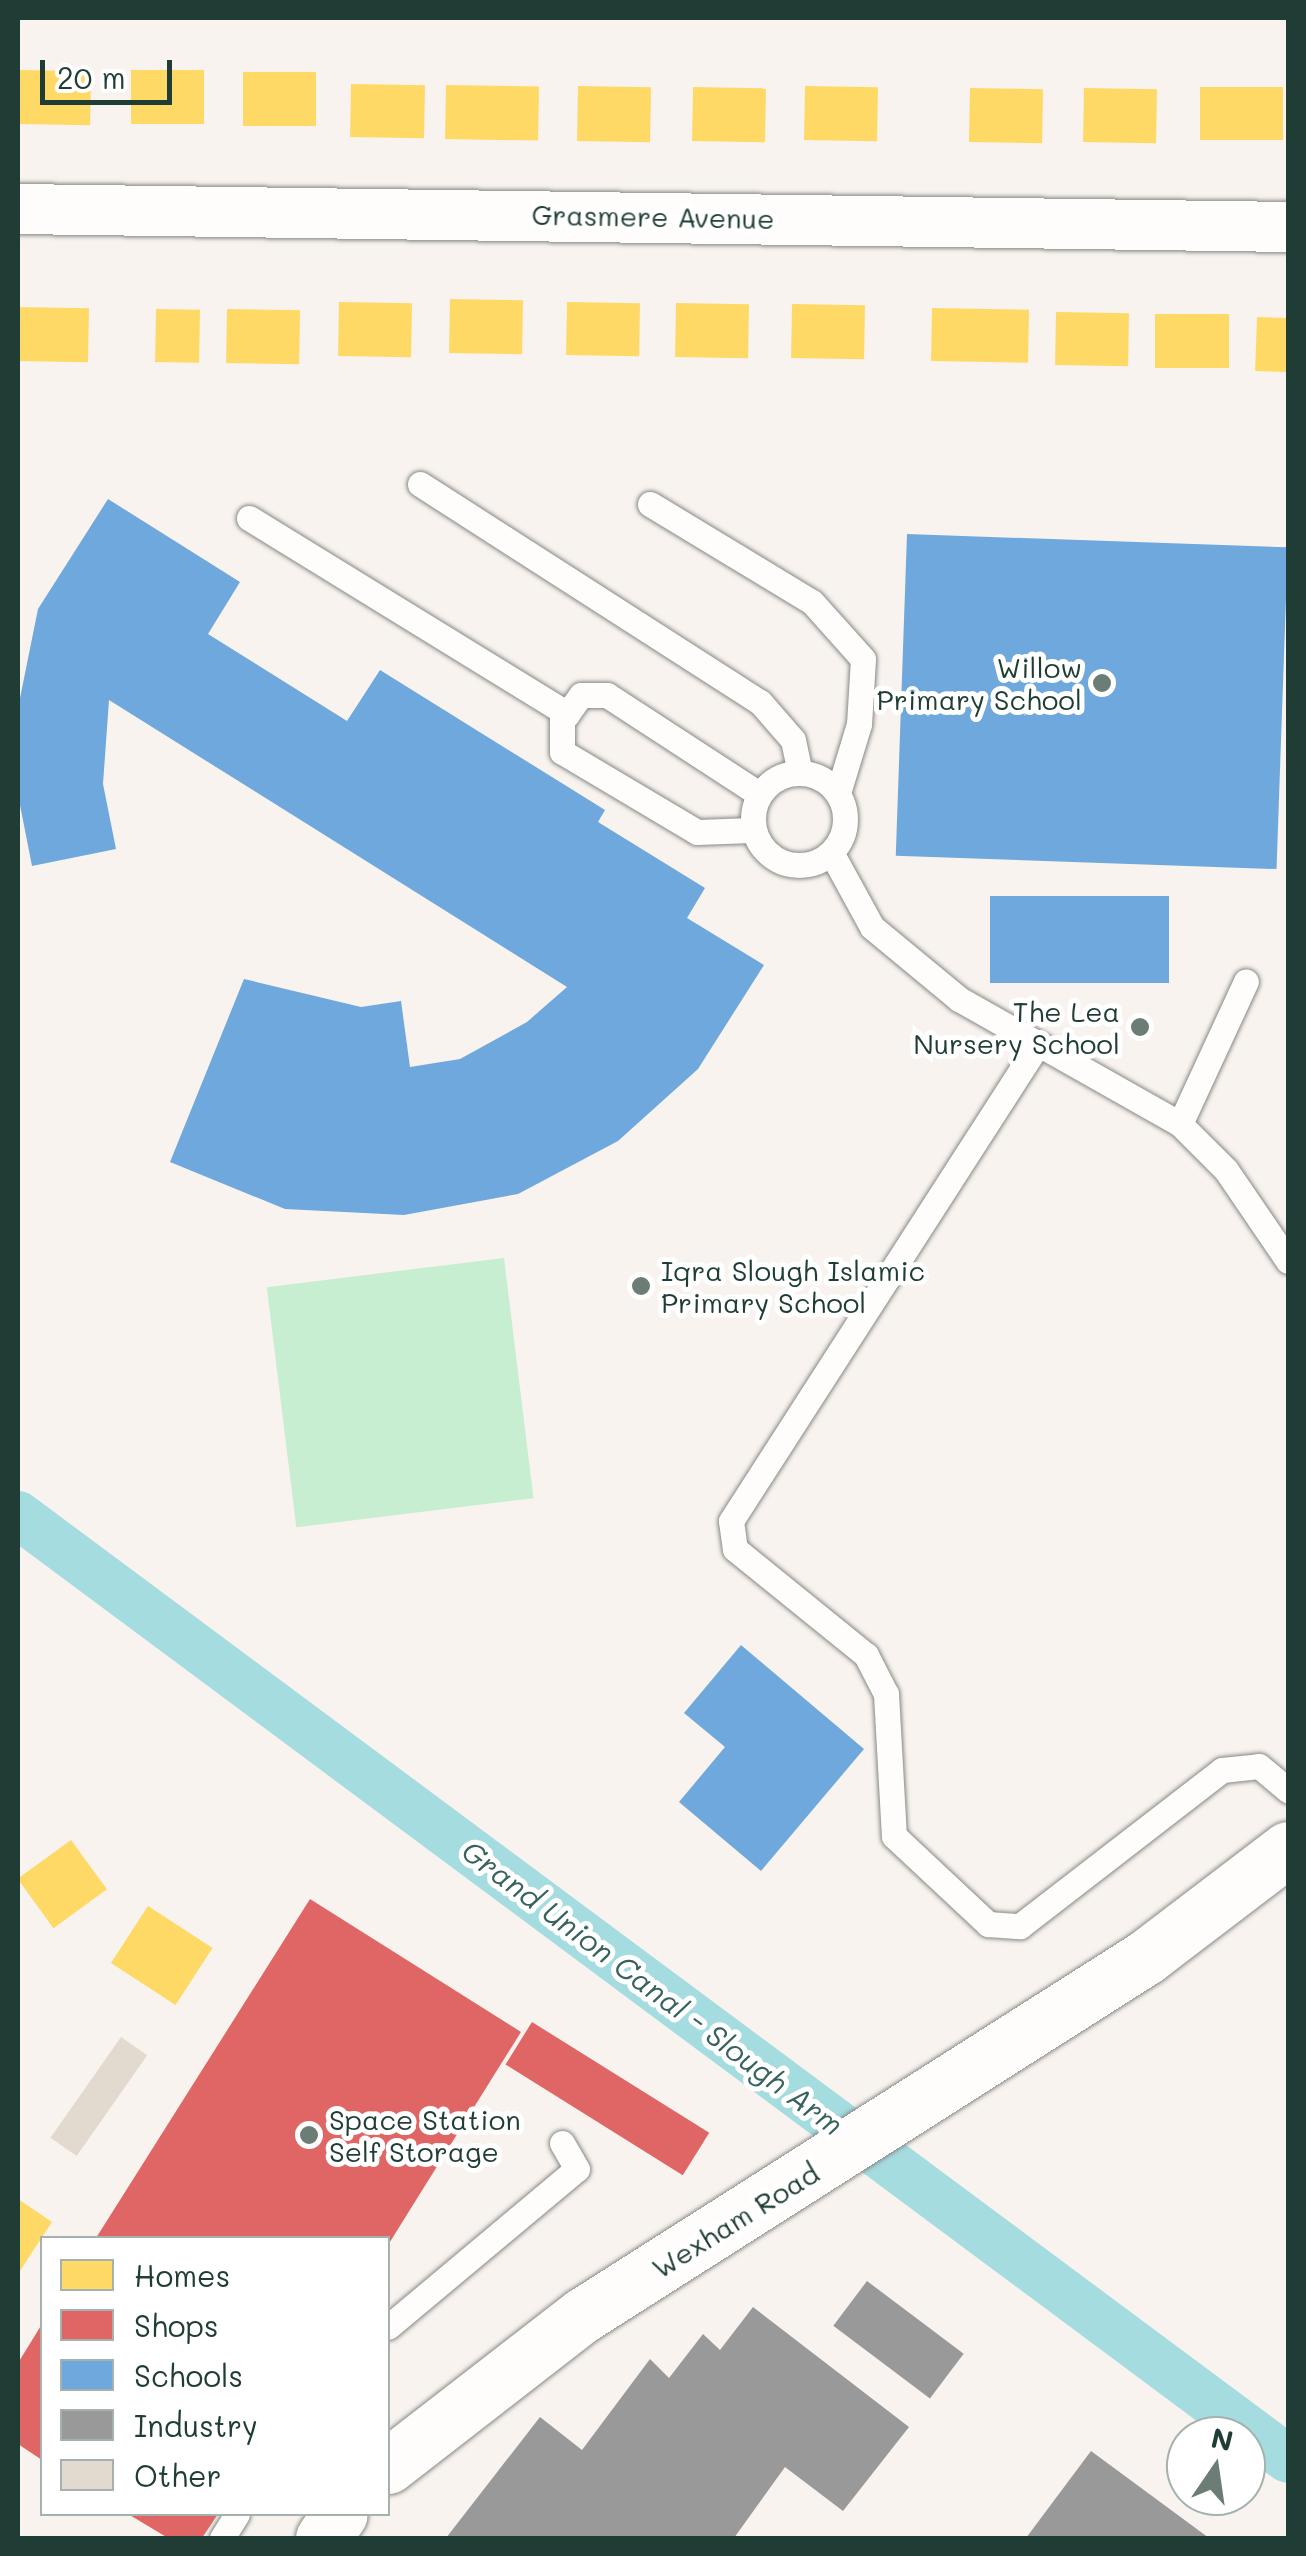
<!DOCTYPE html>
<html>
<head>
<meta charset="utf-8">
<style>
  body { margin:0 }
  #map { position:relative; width:1306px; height:2556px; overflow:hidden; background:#f8f3ee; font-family:Mali,sans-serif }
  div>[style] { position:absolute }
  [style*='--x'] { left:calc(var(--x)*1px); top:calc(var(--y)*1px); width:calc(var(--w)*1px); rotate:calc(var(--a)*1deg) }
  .green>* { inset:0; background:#c8eed1; transform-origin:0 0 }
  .homes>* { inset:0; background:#ffd966; transform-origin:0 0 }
  .shops>* { inset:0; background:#e06666; transform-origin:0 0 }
  .schools>* { inset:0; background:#6fa8dc; transform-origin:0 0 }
  .industry>* { inset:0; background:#999; transform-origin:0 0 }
  .canal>* { height:48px; margin:-24px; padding:0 24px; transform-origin:24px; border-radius:24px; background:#a5dce0 }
  .building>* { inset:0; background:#e3dacf; transform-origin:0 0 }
  .roads { filter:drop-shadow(0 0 2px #868986) drop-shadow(0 0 2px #868986) }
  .service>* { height:25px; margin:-12.5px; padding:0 12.5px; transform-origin:12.5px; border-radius:12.5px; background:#fefdfc }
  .service>.ring { margin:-12.5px; padding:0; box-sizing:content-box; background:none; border:25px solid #fefdfc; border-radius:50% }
  .minor>* { height:50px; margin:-25px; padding:0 25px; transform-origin:25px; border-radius:25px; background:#fefdfc }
  .tertiary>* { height:55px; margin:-27.5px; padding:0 27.5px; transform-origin:27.5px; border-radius:27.5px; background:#fefdfc }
  .dots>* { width:28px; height:28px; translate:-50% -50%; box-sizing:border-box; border:5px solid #fff; border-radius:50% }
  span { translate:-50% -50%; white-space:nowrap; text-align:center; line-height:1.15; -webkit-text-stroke:10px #fff; paint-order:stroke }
  .street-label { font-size:28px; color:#1f3d34 }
  .poi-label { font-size:28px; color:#1f3d34 }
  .right { translate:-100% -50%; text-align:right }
  .left { translate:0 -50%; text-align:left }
  .water-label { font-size:30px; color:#38625e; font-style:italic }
  .frame { position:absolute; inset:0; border:20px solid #1f3d34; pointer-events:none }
  .legend { position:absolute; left:40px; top:2236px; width:350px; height:280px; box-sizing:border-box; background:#fff; border:2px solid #a5b1ae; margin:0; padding:12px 18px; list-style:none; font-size:30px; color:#1f3d34 }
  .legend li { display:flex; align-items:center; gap:20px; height:50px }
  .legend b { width:50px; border:2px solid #a5b1ae }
  .north { position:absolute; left:1166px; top:2416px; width:100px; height:100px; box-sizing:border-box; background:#fff; border:2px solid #a5b1ae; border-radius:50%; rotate:13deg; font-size:28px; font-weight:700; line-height:40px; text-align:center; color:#1f3d34 }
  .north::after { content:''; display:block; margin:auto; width:35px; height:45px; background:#6b7d75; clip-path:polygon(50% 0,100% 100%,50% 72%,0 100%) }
  .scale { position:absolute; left:40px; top:60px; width:132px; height:45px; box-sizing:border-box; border:5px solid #1f3d34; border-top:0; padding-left:12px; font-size:30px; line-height:35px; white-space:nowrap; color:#1f3d34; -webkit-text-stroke:8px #fff; paint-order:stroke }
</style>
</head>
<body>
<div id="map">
  <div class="green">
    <div style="left:504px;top:1258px;width:242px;height:239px;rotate:83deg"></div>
  </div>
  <div class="homes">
    <div style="left:18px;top:70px;width:73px;height:54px;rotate:1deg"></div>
    <div style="left:131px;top:70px;width:73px;height:54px"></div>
    <div style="left:243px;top:72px;width:73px;height:54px"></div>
    <div style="left:351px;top:84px;width:74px;height:53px;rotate:1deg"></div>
    <div style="left:446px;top:85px;width:93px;height:54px;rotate:1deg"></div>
    <div style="left:578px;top:86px;width:73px;height:55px;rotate:1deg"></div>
    <div style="left:805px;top:86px;width:73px;height:54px;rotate:1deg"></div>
    <div style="left:693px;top:87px;width:73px;height:54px;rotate:1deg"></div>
    <div style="left:1200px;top:87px;width:83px;height:53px"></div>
    <div style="left:970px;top:88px;width:73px;height:54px;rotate:1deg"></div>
    <div style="left:1084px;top:88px;width:73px;height:54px;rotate:1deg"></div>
    <div style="left:450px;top:299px;width:73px;height:54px;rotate:1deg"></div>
    <div style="left:339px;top:302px;width:73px;height:54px;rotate:1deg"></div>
    <div style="left:567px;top:302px;width:73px;height:53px;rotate:1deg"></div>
    <div style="left:676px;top:303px;width:73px;height:54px;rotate:1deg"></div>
    <div style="left:792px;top:304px;width:73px;height:54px;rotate:1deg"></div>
    <div style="left:18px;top:307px;width:71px;height:54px;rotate:1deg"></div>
    <div style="left:932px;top:308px;width:97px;height:53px;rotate:1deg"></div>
    <div style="left:156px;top:309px;width:44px;height:53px;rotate:1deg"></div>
    <div style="left:227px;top:309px;width:73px;height:54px;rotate:1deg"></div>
    <div style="left:1056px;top:312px;width:73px;height:53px;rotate:1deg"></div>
    <div style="left:1155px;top:314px;width:74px;height:54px"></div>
    <div style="left:1257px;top:317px;width:31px;height:54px;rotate:2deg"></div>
    <div style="left:71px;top:1840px;width:61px;height:66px;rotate:54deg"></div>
    <div style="left:148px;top:1906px;width:77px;height:68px;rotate:33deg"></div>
    <div style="clip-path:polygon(18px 2199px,52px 2222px,18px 2274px)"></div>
  </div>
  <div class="shops">
    <div style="clip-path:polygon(310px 1899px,521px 2032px,388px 2245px,96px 2238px)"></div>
    <div style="left:532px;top:2022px;width:209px;height:50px;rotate:32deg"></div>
    <div style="clip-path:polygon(42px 2324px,42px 2460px,18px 2444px,18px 2363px)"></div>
    <div style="clip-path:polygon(128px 2514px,218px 2514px,202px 2538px,168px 2538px)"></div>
  </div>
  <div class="schools">
    <div style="clip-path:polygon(108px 499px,240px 582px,208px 634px,347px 721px,380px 670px,605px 810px,598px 822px,705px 888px,687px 918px,764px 965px,698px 1069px,618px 1141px,518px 1194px,404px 1215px,285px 1209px,170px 1162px,244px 979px,361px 1007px,401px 1001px,410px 1067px,460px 1059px,527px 1022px,567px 987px,109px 700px,103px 784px,116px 849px,32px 866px,18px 795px,18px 708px,38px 609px)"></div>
    <div style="left:907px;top:534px;width:381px;height:322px;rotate:2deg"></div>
    <div style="left:990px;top:896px;width:179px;height:87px"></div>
    <div style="clip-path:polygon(741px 1645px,864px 1749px,761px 1871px,679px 1802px,725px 1747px,684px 1713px)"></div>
  </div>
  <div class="industry">
    <div style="left:867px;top:2281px;width:121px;height:56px;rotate:37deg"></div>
    <div style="clip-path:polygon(753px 2307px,909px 2427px,843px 2511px,785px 2467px,734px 2538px,446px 2538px,540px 2417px,582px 2450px,650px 2359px,669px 2378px,703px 2334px,720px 2350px)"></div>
    <div style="clip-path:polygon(1091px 2451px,1209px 2538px,1026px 2538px)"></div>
  </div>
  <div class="canal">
    <div style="--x:18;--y:1515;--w:1582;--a:36.62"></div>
  </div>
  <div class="building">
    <div style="left:121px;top:2037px;width:32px;height:123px;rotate:35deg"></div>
  </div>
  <div class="roads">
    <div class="service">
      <div style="--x:420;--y:484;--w:404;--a:32.7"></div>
      <div style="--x:760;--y:702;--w:50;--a:49"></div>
      <div style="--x:793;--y:740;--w:33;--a:78"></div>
      <div style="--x:650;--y:504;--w:189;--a:31.2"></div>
      <div style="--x:812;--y:602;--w:76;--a:48.2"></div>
      <div style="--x:863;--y:659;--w:65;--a:93.5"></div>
      <div style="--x:859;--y:724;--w:72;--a:106.9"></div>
      <div style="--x:249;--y:518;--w:374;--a:31.6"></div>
      <div class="ring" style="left:753px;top:773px;width:67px;height:67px"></div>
      <div style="--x:752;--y:830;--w:55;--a:177.9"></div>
      <div style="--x:697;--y:832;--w:157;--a:-149.3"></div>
      <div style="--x:562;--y:752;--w:31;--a:-90"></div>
      <div style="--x:562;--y:721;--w:32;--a:-54"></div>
      <div style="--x:581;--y:695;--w:26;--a:0"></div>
      <div style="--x:607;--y:695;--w:181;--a:33.1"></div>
      <div style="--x:832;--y:854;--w:83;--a:61.3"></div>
      <div style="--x:872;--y:927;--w:113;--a:39.6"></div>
      <div style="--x:959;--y:999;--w:254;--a:29.5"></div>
      <div style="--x:1180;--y:1124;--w:65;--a:45"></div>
      <div style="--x:1226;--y:1170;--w:110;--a:55.7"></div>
      <div style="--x:1038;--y:1044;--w:567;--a:122.77"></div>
      <div style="--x:731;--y:1521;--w:28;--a:82"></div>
      <div style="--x:735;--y:1549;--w:169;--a:39"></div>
      <div style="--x:866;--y:1655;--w:44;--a:62.9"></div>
      <div style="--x:886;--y:1694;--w:142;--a:86.8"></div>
      <div style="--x:894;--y:1836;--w:129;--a:43.1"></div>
      <div style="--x:988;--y:1924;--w:32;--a:4"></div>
      <div style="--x:1020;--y:1926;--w:255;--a:-37.7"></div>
      <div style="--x:1222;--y:1770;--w:37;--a:-6"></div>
      <div style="--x:1259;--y:1766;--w:38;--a:40"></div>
      <div style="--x:1180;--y:1124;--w:157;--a:-65.2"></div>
      <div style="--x:388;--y:2327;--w:246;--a:-39.9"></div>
      <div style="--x:577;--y:2169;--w:30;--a:-120"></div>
      <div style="--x:222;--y:2538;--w:28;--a:-58"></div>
    </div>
    <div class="minor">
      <div style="--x:18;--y:209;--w:1270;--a:0.81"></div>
    </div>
    <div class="tertiary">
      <div style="--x:388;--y:2466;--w:247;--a:-37.8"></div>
      <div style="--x:583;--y:2315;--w:667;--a:-32.45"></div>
      <div style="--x:1146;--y:1957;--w:178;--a:-37.3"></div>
      <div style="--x:323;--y:2538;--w:29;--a:-55"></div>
    </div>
  </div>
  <div class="dots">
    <div style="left:1102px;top:683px;background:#6b7d75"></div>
    <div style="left:1140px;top:1027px;background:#6b7d75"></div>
    <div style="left:641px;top:1286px;background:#6b7d75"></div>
    <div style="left:309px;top:2135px;background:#6b7d75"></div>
  </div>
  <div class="street-label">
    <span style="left:653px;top:216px;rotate:1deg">Grasmere Avenue</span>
    <span style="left:735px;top:2220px;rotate:-32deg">Wexham Road</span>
  </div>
  <div class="poi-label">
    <span class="right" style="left:1082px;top:683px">Willow<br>Primary School</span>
    <span class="right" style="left:1120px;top:1027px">The Lea<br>Nursery School</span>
    <span class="left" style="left:661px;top:1286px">Iqra Slough Islamic<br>Primary School</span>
    <span class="left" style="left:329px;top:2135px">Space Station<br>Self Storage</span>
  </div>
  <div class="water-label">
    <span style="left:653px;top:1987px;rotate:37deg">Grand Union Canal - Slough Arm</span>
  </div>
  <div class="frame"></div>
  <ul class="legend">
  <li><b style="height:28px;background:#ffd966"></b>Homes</li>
  <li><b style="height:28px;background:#e06666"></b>Shops</li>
  <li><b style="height:28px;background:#6fa8dc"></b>Schools</li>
  <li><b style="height:28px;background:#999"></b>Industry</li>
  <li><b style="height:28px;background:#e3dacf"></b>Other</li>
  </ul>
  <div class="north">N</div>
  <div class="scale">20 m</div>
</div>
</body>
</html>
